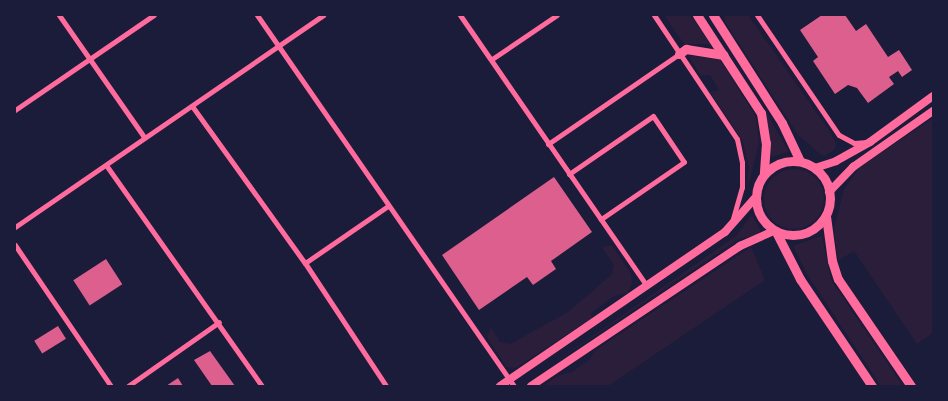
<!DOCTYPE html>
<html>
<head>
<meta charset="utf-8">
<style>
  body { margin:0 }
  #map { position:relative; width:948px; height:401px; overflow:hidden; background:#1b1b3a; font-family:"Space Grotesk",sans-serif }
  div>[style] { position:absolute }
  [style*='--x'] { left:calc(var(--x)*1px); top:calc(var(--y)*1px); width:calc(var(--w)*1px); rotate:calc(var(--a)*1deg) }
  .green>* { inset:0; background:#2a1e3b }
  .round { border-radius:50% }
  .building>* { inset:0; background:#dd5f8e; transform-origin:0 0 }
  .minor>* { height:5px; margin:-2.5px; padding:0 2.5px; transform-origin:2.5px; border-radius:2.5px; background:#ff6b9d }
  .secondary>* { height:8px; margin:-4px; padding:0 4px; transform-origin:4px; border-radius:4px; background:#ff6b9d }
  .primary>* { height:9px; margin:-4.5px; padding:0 4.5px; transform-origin:4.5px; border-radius:4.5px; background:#ff6b9d }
  .primary>.ring { margin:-4.5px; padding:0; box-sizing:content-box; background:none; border:9px solid #ff6b9d; border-radius:50% }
  span { translate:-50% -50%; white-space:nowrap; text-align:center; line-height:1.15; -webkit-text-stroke:4px #1b1b3a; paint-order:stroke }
  .frame { position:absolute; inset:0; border:16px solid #1b1b3a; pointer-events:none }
</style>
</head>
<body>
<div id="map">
  <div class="green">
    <div style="clip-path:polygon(664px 15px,690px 15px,711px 44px,684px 44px)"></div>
    <div style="clip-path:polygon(724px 15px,748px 15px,828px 129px,836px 143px,835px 149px,825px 156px,820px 154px,798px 135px,725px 22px)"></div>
    <div style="clip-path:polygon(688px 55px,720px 60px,756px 117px,759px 143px,747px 189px,749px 167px,742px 140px,710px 92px,719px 90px,710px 75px,701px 76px)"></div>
    <div style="clip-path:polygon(764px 108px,789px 152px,771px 157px)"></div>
    <div style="clip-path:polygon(933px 118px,933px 333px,917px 344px,854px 251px,838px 261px,834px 229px,844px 189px,859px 168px)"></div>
    <div class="round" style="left:764px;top:169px;width:60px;height:60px"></div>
    <div style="clip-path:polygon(752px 214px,762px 234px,739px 239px,529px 380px,736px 236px)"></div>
    <div style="clip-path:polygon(822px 236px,831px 280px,903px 386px,881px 386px,807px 274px,793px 246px)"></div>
    <div style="clip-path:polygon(612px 245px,631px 274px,632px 283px,628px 293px,614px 296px,591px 313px,592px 318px,516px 368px,506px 367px,487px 337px,491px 327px,500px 342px,510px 344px,568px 312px,612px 274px,614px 265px,602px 247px)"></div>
    <div style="clip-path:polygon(751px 247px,765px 280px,608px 386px,543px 386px,557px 376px,572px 372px,590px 359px,594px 351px)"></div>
  </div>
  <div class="building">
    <div style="clip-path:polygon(822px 15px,845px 15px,856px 31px,866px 24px,888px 57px,899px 50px,912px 70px,902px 77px,898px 71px,889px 77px,894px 84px,868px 103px,857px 88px,848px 85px,835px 94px,813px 61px,818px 57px,800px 30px)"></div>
    <div style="clip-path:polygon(554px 177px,592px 232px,551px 261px,556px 269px,533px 285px,527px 277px,479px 310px,442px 255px)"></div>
    <div style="left:106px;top:259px;width:30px;height:39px;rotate:57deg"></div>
    <div style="left:58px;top:326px;width:15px;height:28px;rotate:58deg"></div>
    <div style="clip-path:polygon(210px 351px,235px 386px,212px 386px,194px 360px)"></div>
    <div style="clip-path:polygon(178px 378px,183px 386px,166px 386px)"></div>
  </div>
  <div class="minor">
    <div style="--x:59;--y:15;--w:149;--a:55.1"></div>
    <div style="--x:257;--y:15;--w:451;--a:55.3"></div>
    <div style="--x:460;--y:15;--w:329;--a:55.4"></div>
    <div style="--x:654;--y:15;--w:149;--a:56.2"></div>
    <div style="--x:737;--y:139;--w:24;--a:78"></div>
    <div style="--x:742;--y:162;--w:25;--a:90"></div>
    <div style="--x:742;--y:187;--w:36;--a:106"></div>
    <div style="--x:757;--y:15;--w:145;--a:55.7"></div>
    <div style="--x:839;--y:135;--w:17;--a:28"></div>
    <div style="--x:854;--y:143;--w:13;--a:-4"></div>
    <div style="--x:492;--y:59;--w:78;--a:-34.1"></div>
    <div style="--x:192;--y:106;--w:193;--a:54.3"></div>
    <div style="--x:305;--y:263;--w:147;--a:56.6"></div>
    <div style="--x:15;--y:110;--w:168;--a:-34.4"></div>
    <div style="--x:548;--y:144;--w:159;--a:-34.5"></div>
    <div style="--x:106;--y:165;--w:271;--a:54.8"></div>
    <div style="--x:569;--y:174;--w:102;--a:-34.6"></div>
    <div style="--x:653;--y:116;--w:55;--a:56"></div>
    <div style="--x:684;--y:162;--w:101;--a:145.5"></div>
    <div style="--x:15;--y:227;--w:374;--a:-34.5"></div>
    <div style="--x:15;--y:245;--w:171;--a:55.8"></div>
    <div style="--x:305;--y:263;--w:101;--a:-34.5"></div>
    <div style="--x:128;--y:386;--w:111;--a:-35.1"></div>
  </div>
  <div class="secondary">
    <div style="--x:815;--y:168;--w:22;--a:-18"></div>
    <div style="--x:836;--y:161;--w:39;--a:-29"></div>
    <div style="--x:870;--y:142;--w:78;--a:-36.1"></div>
    <div style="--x:829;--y:192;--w:35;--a:-46"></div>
    <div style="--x:853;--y:167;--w:98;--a:-35"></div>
    <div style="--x:500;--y:386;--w:273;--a:-34.4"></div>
    <div style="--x:725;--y:232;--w:45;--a:-48.6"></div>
    <div style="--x:531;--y:386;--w:252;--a:-33.8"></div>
    <div style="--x:740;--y:246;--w:36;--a:-24"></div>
  </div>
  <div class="primary">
    <div style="--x:697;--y:15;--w:117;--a:56.9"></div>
    <div style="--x:761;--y:113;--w:30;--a:81"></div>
    <div style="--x:766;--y:143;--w:31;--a:94"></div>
    <div style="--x:713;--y:15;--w:128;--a:57.4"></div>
    <div style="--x:782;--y:123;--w:42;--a:64.7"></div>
    <div style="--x:679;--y:54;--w:9;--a:-36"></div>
    <div style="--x:686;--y:49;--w:38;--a:9"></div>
    <div class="ring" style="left:756px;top:161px;width:65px;height:65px"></div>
    <div style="--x:826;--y:216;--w:45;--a:82.4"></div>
    <div style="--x:832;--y:261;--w:19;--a:72"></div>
    <div style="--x:838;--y:279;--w:130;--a:55.7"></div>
    <div style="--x:776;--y:232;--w:53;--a:62.9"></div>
    <div style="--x:800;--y:279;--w:129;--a:56.1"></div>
  </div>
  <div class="frame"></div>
</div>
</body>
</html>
